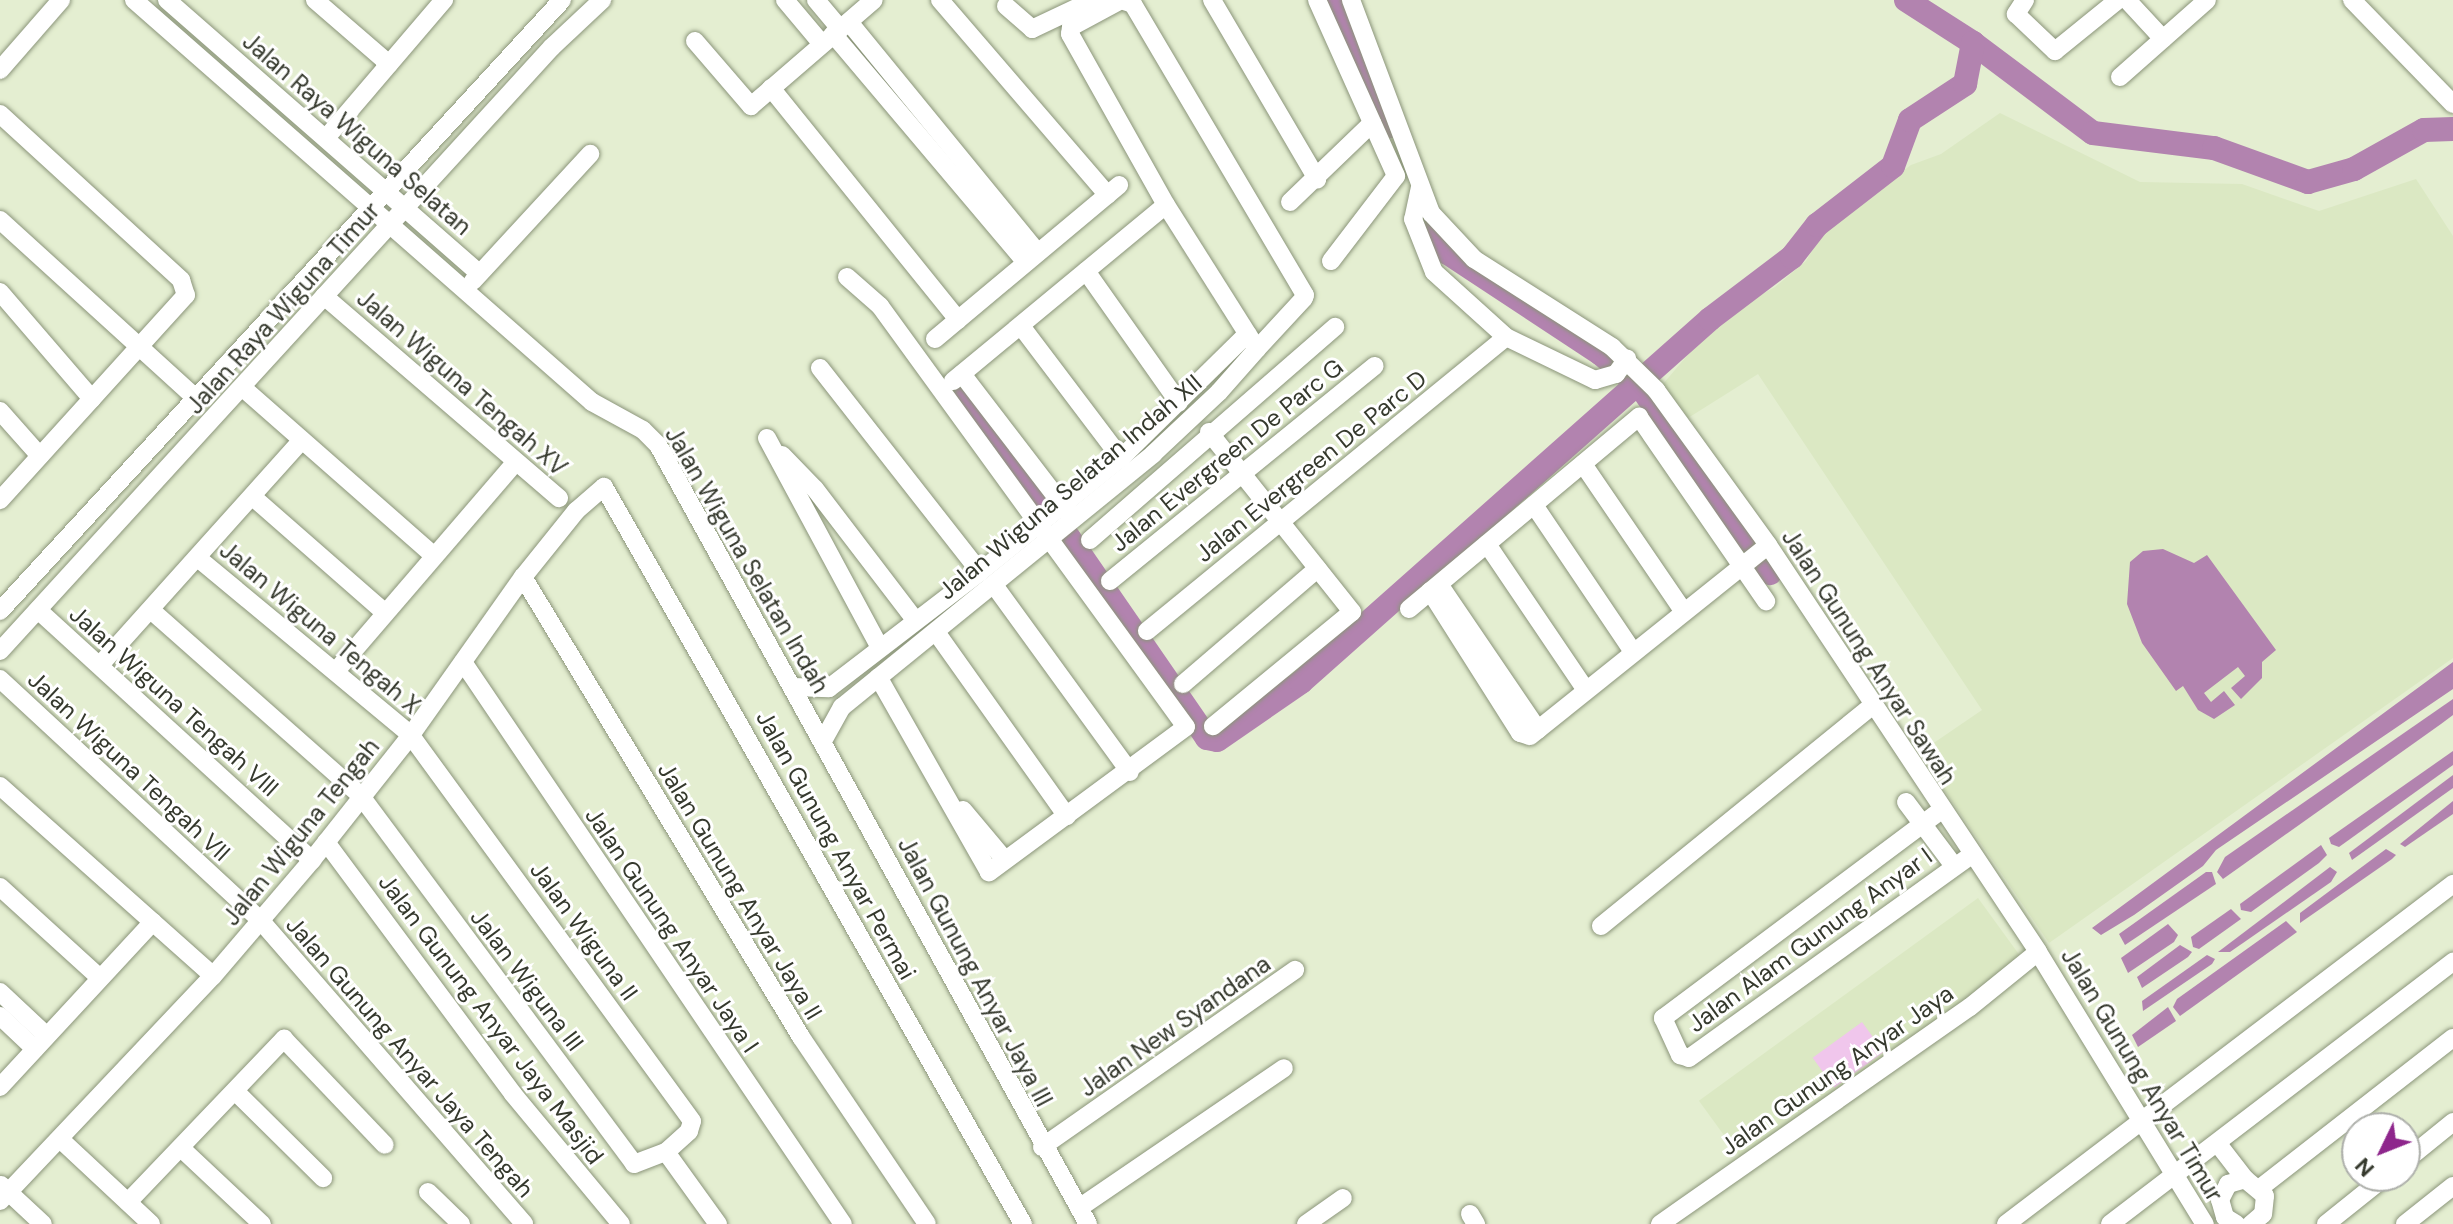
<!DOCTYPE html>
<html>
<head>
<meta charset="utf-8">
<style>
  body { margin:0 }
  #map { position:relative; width:2453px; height:1224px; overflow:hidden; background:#e4eed1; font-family:"DM Sans",sans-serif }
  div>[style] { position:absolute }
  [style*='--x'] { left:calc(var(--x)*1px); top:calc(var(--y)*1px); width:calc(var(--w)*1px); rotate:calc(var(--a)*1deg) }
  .built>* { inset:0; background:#dbe8c3; transform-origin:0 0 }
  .green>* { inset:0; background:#f0c6ec; transform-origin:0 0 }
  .water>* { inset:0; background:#b283af }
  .river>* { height:24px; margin:-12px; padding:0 12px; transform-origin:12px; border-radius:12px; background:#b283af }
  .roads { filter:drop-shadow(0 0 2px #8b957a) drop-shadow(0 0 2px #8b957a) }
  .minor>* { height:18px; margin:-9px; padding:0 9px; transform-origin:9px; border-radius:9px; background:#fff }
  span { translate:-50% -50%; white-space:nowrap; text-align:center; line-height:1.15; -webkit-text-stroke:6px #fff; paint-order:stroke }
  .street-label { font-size:24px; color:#35392d }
  .north { position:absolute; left:2341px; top:1112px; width:80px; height:80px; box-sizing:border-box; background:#fff; border:2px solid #aeb0ab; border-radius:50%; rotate:227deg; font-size:22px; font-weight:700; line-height:32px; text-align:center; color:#35392d }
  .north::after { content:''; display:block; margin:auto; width:28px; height:36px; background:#8e268c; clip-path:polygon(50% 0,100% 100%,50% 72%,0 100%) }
</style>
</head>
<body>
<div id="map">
  <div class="built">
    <div style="clip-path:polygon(2000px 113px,2140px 182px,2242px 184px,2319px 211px,2416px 179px,2453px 236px,2453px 658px,2049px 943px,1919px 753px,1982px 710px,1758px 374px,1688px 418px,1663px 384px,1720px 317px,1775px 287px,1806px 261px,1824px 230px,1911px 165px,1941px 154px)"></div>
    <div style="left:1978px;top:898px;width:77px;height:345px;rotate:54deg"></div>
  </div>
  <div class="green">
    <div style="left:1862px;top:1022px;width:37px;height:61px;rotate:54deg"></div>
  </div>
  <div class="water">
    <div style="clip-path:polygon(2163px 549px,2194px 563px,2207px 555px,2276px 650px,2262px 662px,2262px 678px,2241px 699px,2231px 688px,2245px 676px,2238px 667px,2204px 693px,2211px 702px,2224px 691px,2235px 705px,2214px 719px,2198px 710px,2183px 686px,2176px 691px,2142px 643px,2127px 604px,2130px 562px,2143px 551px)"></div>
    <div style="clip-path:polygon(2453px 662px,2453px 689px,2216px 850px,2203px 866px,2134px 915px,2101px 935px,2092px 928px)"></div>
    <div style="clip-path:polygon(2453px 699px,2453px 715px,2441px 724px,2223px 879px,2217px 872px,2225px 857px)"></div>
    <div style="clip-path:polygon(2453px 751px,2453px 765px,2339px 847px,2331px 844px,2329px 838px)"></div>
    <div style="clip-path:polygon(2453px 775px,2453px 788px,2352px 860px,2349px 853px)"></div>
    <div style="clip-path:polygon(2453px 801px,2453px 814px,2405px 847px,2400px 844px)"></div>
    <div style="clip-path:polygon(2321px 845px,2327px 855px,2319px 863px,2251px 912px,2241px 910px,2240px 904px)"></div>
    <div style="clip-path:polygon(2386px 849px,2396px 855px,2392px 859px,2300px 923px,2300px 913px)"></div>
    <div style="clip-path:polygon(2330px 867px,2337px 872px,2331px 882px,2230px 952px,2218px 952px)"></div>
    <div style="clip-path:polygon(2206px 872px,2212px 872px,2216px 884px,2125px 945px,2119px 934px)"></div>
    <div style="clip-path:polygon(2231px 909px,2241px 919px,2199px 949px,2193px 947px,2191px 937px)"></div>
    <div style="clip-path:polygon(2286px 921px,2297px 932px,2180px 1016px,2173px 1007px,2177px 999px)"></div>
    <div style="clip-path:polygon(2168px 924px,2178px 935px,2174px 942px,2128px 973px,2121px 958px)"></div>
    <div style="clip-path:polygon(2180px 945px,2192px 952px,2188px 957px,2142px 988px,2137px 977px)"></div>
    <div style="clip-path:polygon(2207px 955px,2215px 959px,2212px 964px,2143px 1011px,2142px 1001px)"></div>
    <div style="clip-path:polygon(2168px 1007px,2176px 1021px,2138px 1047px,2132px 1035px)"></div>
  </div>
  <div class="river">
    <div style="--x:1336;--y:0;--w:137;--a:67.2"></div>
    <div style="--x:1906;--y:0;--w:80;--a:32.7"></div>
    <div style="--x:1973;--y:43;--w:150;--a:36.9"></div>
    <div style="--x:2093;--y:133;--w:122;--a:7.1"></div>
    <div style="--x:2214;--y:148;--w:100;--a:19.9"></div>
    <div style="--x:2308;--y:182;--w:48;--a:-15.8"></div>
    <div style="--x:2354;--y:169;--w:80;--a:-29.1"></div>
    <div style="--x:2424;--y:130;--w:29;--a:-2"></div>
    <div style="--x:1420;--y:201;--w:59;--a:61.7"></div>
    <div style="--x:1448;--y:253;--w:183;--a:33.4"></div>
    <div style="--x:1601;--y:354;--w:50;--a:39.4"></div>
    <div style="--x:1640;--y:386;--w:228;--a:55.2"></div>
    <div style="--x:960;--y:393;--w:181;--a:53.1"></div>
    <div style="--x:1069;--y:538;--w:243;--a:55.4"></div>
    <div style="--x:1207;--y:738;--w:10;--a:11"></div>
    <div style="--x:1217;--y:740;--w:102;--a:-34.6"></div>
    <div style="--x:1301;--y:682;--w:547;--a:-41.59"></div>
    <div style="--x:1710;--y:319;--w:103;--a:-37.1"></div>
    <div style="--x:1792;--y:257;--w:41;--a:-52"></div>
    <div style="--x:1817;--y:225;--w:96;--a:-37.8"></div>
    <div style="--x:1893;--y:166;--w:49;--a:-69.7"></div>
    <div style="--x:1910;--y:120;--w:66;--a:-33.2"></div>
    <div style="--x:1965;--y:84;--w:42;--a:-79"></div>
  </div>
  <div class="roads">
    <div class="minor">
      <div style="--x:134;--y:0;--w:609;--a:41.27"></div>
      <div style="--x:592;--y:402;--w:58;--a:28.8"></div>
      <div style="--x:643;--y:430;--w:21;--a:45"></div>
      <div style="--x:658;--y:445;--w:890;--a:61.1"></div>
      <div style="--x:167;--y:0;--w:415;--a:41.2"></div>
      <div style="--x:315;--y:0;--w:98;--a:40.9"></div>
      <div style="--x:785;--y:0;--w:57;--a:49.9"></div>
      <div style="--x:816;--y:0;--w:38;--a:50"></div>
      <div style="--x:940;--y:0;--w:257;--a:49.3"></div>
      <div style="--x:1212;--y:0;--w:208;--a:59.6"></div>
      <div style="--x:1317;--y:0;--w:193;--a:65.8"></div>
      <div style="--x:1396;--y:176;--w:107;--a:127.4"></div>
      <div style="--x:1351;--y:0;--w:228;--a:69.4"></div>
      <div style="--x:1431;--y:213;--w:63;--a:46.9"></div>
      <div style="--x:1474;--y:259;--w:164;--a:32.5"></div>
      <div style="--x:1612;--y:347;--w:62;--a:44.3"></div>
      <div style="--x:1656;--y:390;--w:191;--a:54.1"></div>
      <div style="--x:1768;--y:545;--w:488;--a:56.4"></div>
      <div style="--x:2038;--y:952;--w:319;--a:58.5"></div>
      <div style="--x:2025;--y:0;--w:17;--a:123"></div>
      <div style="--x:2016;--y:14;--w:54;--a:43.5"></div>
      <div style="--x:2055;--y:51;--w:81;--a:-39"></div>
      <div style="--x:2127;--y:0;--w:53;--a:47.3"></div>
      <div style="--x:2352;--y:0;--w:145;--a:45.8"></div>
      <div style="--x:1006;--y:6;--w:35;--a:41"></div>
      <div style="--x:1032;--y:29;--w:68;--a:-25.4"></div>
      <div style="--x:849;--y:22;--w:298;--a:50.7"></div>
      <div style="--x:833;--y:34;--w:299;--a:49.8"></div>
      <div style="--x:695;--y:41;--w:86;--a:49.3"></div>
      <div style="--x:751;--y:106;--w:162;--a:-40.8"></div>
      <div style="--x:0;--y:70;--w:93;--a:-48.9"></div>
      <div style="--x:2120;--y:77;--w:116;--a:-41.5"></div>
      <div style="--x:771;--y:88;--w:298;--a:51.1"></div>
      <div style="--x:0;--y:114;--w:246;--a:42.5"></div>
      <div style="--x:181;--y:280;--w:16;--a:72"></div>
      <div style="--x:186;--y:295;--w:277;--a:132.2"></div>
      <div style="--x:326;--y:138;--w:182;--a:-49.5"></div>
      <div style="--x:1420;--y:187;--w:33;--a:102"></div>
      <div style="--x:1413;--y:219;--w:57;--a:68.4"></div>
      <div style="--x:1434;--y:272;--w:97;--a:42.1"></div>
      <div style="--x:1506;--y:337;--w:99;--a:25.8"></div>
      <div style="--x:1595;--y:380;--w:22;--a:-16"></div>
      <div style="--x:1616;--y:374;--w:19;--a:-54"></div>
      <div style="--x:1290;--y:202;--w:114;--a:-43.9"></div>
      <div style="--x:0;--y:220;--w:266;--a:42.3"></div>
      <div style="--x:1086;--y:271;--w:161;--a:54.8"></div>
      <div style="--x:847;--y:277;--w:44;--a:41.3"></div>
      <div style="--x:880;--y:306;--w:520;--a:53.99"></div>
      <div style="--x:1186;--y:727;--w:245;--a:143.6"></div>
      <div style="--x:989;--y:872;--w:224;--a:-119.6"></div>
      <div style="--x:473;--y:281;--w:173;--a:-47.3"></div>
      <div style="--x:0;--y:292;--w:141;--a:49.3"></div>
      <div style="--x:324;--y:296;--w:310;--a:40.7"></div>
      <div style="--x:1021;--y:326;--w:166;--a:52.9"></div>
      <div style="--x:935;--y:339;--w:240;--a:-39.9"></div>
      <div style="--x:820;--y:368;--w:259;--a:51.9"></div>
      <div style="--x:962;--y:374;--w:178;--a:52.5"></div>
      <div style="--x:953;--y:381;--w:276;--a:-39.6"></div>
      <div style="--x:243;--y:388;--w:253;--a:41.3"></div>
      <div style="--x:0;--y:411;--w:60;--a:48.4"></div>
      <div style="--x:1209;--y:432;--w:230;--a:51.5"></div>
      <div style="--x:1352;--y:612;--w:180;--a:140.6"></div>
      <div style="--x:767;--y:438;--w:238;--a:61.7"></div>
      <div style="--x:782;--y:455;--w:47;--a:45.9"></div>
      <div style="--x:815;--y:489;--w:166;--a:52.6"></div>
      <div style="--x:1583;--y:464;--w:179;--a:55.7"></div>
      <div style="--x:254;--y:498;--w:171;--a:41.2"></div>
      <div style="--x:1534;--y:505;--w:177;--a:56"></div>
      <div style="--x:1090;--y:540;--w:325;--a:-41"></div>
      <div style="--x:1487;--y:544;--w:176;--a:55.9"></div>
      <div style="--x:523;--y:577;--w:537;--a:58.85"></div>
      <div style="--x:801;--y:1037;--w:225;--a:56"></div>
      <div style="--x:1110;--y:581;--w:341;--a:-39.1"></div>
      <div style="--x:994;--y:585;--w:231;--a:54"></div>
      <div style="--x:1443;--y:590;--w:169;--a:55.8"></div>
      <div style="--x:1430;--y:591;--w:168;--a:57.6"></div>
      <div style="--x:1520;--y:733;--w:10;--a:17"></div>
      <div style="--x:1530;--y:736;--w:305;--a:-38.7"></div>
      <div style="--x:1409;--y:609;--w:300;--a:-39.9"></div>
      <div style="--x:1639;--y:417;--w:224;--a:55.4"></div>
      <div style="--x:38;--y:610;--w:371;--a:42.4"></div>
      <div style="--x:0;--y:611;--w:830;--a:-47.39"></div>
      <div style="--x:152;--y:611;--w:279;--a:41.5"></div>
      <div style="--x:361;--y:796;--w:458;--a:53.4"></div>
      <div style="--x:634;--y:1164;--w:34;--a:-21"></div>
      <div style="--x:666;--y:1152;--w:31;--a:-42"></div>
      <div style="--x:689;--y:1131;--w:10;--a:-73"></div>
      <div style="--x:692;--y:1121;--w:477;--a:-126.1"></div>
      <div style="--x:411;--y:735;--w:277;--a:-140.3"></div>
      <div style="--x:1147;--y:631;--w:464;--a:-39.3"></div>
      <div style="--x:936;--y:632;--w:226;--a:54.6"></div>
      <div style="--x:0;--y:651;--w:818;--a:-47.58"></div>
      <div style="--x:552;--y:47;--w:69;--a:-43.2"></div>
      <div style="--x:463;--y:662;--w:678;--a:55.94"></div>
      <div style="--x:100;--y:665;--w:301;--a:-48.1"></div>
      <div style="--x:336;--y:671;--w:274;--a:-49.3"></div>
      <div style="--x:0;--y:679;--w:356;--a:42.8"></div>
      <div style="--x:261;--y:921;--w:401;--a:49"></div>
      <div style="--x:1183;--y:684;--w:177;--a:-40.6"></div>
      <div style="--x:794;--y:687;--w:35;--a:2"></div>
      <div style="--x:829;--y:688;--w:190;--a:-37.5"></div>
      <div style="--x:980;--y:572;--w:181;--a:-39"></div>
      <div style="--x:1121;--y:458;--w:177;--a:-44.5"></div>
      <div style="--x:823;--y:741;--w:39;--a:-61"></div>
      <div style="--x:842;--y:707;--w:401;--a:-39.1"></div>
      <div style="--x:1153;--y:454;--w:91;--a:-43.2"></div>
      <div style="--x:1219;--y:392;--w:57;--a:-48.5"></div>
      <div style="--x:1257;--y:349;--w:69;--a:-47.3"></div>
      <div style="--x:1304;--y:298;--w:3;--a:-72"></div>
      <div style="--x:1305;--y:295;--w:338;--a:-120.6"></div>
      <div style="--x:1133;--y:4;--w:13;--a:-162"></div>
      <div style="--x:1121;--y:0;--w:57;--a:151.6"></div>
      <div style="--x:1071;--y:27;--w:7;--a:98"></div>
      <div style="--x:1070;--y:34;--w:196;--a:60.7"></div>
      <div style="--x:1166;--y:205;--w:170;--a:57.7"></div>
      <div style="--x:0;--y:786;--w:285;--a:41.7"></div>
      <div style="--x:1906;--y:802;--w:80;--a:53.1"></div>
      <div style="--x:963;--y:810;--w:65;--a:50"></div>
      <div style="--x:1940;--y:811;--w:346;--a:143.2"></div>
      <div style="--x:1663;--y:1018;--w:41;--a:65.3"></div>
      <div style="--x:1680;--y:1055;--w:9;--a:18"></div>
      <div style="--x:1689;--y:1058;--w:347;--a:-35.7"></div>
      <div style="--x:326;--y:842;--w:314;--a:53.4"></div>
      <div style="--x:513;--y:1094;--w:169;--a:50.3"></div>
      <div style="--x:0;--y:887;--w:135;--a:42.3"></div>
      <div style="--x:1601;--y:926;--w:349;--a:-39.1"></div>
      <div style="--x:0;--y:992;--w:64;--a:43.1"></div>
      <div style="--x:0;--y:1016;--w:48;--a:43.3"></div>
      <div style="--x:0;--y:1087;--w:225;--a:-47.2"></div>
      <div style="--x:235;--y:1091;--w:124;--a:44.7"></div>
      <div style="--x:61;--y:1140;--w:123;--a:43"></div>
      <div style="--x:2218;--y:1144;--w:44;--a:52.4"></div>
      <div style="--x:1042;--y:1147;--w:309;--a:-35"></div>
      <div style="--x:181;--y:1148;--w:111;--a:43.2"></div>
      <div style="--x:666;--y:1152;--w:89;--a:54.2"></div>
      <div style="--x:2405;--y:1161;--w:62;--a:-39.1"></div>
      <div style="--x:1;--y:1185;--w:57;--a:42.9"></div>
      <div style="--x:2260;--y:1188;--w:244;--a:-37.9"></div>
      <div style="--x:428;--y:1192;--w:46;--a:44.1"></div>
      <div style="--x:0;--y:1201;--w:310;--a:-46.6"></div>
      <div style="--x:213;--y:976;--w:153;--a:-49.5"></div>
      <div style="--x:312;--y:860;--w:159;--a:-51.6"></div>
      <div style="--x:411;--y:735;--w:194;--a:-54.7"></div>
      <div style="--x:523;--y:577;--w:85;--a:-51.2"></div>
      <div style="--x:576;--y:511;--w:37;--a:-41"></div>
      <div style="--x:604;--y:487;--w:848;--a:60.38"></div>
      <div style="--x:128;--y:1202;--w:226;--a:-46.3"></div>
      <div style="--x:284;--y:1039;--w:146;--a:46.4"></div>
      <div style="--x:1079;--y:1208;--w:248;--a:-34.3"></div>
      <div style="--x:1470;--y:1214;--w:12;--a:59"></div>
      <div style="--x:1306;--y:1224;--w:45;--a:-35.1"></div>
      <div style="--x:1660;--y:1224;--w:378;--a:-35"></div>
      <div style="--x:1970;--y:1007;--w:87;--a:-39"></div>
      <div style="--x:2006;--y:1224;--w:562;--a:-37.26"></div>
      <div style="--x:2110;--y:1224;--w:432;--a:-37.4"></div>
      <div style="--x:2236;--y:1224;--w:13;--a:-148"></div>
      <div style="--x:2225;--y:1217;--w:18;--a:-106"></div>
      <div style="--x:2220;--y:1200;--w:18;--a:-63"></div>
      <div style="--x:2228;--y:1184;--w:18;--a:-16"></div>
      <div style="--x:2245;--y:1179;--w:26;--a:40"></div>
      <div style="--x:2265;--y:1196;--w:18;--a:96"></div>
      <div style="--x:2263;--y:1214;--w:16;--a:140"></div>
      <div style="--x:2326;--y:1224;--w:77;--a:-38.7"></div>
      <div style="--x:2405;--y:1224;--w:61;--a:-38.4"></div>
    </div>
  </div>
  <div class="street-label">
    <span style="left:357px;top:134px;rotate:41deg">Jalan Raya Wiguna Selatan</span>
    <span style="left:283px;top:308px;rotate:-48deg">Jalan Raya Wiguna Timur</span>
    <span style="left:462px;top:383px;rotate:41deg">Jalan Wiguna Tengah XV</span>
    <span style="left:1227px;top:455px;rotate:-39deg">Jalan Evergreen De Parc G</span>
    <span style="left:1311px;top:466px;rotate:-39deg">Jalan Evergreen De Parc D</span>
    <span style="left:1070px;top:487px;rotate:-40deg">Jalan Wiguna Selatan Indah XII</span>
    <span style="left:747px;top:560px;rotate:60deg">Jalan Wiguna Selatan Indah</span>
    <span style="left:320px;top:628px;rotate:40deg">Jalan Wiguna Tengah X</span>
    <span style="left:1869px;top:657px;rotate:57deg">Jalan Gunung Anyar Sawah</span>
    <span style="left:174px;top:701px;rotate:42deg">Jalan Wiguna Tengah VIII</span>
    <span style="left:129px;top:766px;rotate:43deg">Jalan Wiguna Tengah VII</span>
    <span style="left:301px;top:832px;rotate:-51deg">Jalan Wiguna Tengah</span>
    <span style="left:836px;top:845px;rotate:61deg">Jalan Gunung Anyar Permai</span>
    <span style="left:740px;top:891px;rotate:59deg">Jalan Gunung Anyar Jaya II</span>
    <span style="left:672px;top:930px;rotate:56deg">Jalan Gunung Anyar Jaya I</span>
    <span style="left:584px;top:931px;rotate:54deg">Jalan Wiguna II</span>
    <span style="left:1810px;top:940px;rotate:-36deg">Jalan Alam Gunung Anyar I</span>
    <span style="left:975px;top:972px;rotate:62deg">Jalan Gunung Anyar Jaya III</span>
    <span style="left:527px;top:980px;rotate:53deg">Jalan Wiguna III</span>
    <span style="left:491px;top:1019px;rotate:53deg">Jalan Gunung Anyar Jaya Masjid</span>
    <span style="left:1175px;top:1026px;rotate:-35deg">Jalan New Syandana</span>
    <span style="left:410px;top:1057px;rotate:49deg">Jalan Gunung Anyar Jaya Tengah</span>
    <span style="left:1837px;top:1070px;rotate:-35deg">Jalan Gunung Anyar Jaya</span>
    <span style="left:2142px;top:1075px;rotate:59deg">Jalan Gunung Anyar Timur</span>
  </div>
  <div class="north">N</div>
</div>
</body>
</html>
